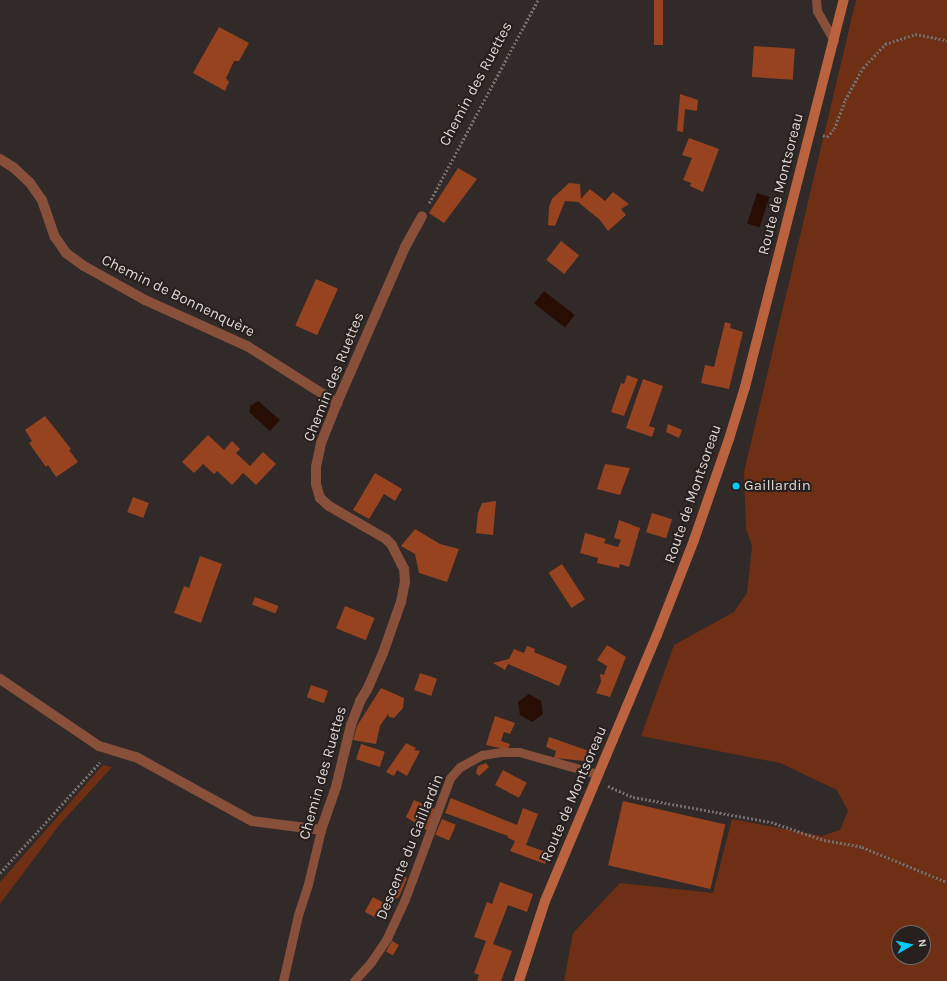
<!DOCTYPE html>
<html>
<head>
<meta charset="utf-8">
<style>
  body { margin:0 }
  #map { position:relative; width:947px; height:981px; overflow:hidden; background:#312a28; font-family:Karla,sans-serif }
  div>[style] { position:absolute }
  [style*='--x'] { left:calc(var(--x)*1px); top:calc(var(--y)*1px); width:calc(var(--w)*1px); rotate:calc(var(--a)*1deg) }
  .green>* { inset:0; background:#6e2f14 }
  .water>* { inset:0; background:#280d04; transform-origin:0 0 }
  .building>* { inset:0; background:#97431f; transform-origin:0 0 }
  .path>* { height:2.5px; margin-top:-1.25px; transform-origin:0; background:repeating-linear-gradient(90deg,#736d6b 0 2px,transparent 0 4px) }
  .service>* { height:9px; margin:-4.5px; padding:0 4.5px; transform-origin:4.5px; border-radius:4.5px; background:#88503a }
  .minor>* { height:10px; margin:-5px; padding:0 5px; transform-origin:5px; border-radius:5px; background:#88503a }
  .secondary>* { height:10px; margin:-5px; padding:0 5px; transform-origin:5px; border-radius:5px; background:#bb623f }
  .dots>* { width:11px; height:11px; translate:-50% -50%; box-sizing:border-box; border:2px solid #27201e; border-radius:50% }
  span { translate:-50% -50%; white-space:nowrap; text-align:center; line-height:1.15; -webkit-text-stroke:4px #27201e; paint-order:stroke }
  .street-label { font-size:15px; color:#dcd8d6 }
  .poi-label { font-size:15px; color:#dcd8d6 }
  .left { translate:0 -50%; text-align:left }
  .north { position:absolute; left:891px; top:925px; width:40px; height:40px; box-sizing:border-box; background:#27201e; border:1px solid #6f6a68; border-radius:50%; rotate:81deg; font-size:11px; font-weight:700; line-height:16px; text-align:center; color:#dcd8d6 }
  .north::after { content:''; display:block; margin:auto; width:14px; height:18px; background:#02cbf9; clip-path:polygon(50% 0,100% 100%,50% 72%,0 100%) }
</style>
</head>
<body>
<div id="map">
  <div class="green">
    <div style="clip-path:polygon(evenodd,856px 0,947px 0,947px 981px,564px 981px,573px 933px,620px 883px,713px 893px,732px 819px,822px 836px,840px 830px,848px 811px,837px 790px,780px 763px,641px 736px,674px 645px,734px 612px,747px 593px,752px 546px,746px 528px,744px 472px,856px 0,899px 933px,923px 933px,923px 957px,899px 957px,899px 933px)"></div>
    <div style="clip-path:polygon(103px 765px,112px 767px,61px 823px,0 904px,0 882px)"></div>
  </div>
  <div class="water">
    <div style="left:757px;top:193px;width:13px;height:32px;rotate:18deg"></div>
    <div style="left:544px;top:291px;width:39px;height:16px;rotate:38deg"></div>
    <div style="clip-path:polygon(258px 401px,280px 420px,270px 431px,249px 412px,250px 410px,250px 406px)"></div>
    <div style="clip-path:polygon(529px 694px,541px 701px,543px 714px,532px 722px,520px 715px,518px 702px)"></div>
  </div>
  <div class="building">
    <div style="left:654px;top:0;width:9px;height:45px"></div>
    <div style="clip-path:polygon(219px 27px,249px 43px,239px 61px,234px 61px,226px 78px,229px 82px,225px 91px,193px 73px)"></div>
    <div style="left:754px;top:46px;width:41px;height:31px;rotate:4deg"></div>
    <div style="clip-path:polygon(680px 94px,698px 100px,697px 111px,685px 109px,683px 132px,677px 131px)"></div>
    <div style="clip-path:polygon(689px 138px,719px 149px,703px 192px,690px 186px,691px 183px,683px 180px,692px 158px,682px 155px)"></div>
    <div style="clip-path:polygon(458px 168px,477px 179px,444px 223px,429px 213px)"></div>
    <div style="clip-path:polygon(569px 183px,580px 184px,581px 199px,590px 189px,605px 201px,613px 192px,629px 204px,621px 209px,626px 215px,608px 231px,600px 220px,578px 202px,565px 201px,555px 226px,548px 225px,549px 207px,552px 199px)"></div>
    <div style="left:561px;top:241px;width:23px;height:24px;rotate:38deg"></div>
    <div style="left:316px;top:279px;width:24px;height:51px;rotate:24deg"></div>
    <div style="clip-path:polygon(725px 322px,731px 324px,730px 328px,743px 332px,729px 389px,701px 383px,705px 365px,714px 367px)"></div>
    <div style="clip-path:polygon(627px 375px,638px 379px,624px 416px,611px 412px,621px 383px,624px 384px)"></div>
    <div style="clip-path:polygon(643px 379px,663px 386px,649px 426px,655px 428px,652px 437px,626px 428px)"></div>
    <div style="clip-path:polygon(45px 416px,71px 449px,69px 450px,78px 462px,56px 477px,48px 465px,46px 467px,29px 443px,32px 441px,25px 430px)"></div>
    <div style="clip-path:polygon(668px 424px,682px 430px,679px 438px,666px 432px)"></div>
    <div style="clip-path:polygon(208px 435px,224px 450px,232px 441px,240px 449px,236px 453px,250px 466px,263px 452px,276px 464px,256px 485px,243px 473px,232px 485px,217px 471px,214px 474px,203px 464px,194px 473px,182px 462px)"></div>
    <div style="clip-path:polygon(605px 464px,630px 468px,620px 495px,597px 489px)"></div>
    <div style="clip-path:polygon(375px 473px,402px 489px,395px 501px,384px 494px,369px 519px,353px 510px)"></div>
    <div style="left:133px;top:497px;width:17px;height:16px;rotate:21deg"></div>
    <div style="clip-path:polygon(496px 501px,493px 535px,476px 533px,478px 513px,482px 503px)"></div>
    <div style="left:652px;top:513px;width:21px;height:20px;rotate:17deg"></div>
    <div style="clip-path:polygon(619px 520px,640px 528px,629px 567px,620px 564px,619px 568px,597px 563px,598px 558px,580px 553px,585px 533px,606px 539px,604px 543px,618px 547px,621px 540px,614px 538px)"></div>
    <div style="clip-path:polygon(415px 529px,440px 544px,459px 549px,447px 582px,419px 573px,415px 554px,401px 546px)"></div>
    <div style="clip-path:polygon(200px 556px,222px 564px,201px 623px,174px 613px,184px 586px,189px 588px)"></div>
    <div style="left:562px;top:564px;width:42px;height:16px;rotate:57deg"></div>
    <div style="left:255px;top:597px;width:25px;height:8px;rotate:21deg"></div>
    <div style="left:345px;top:606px;width:32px;height:24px;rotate:22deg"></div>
    <div style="clip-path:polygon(607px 645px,626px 657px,610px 697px,596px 693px,601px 682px,600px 674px,604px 675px,607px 666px,597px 660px)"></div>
    <div style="clip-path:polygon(527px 646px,535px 649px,534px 652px,567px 666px,559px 686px,508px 664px,505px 670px,493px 663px,509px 659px,514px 649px,524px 653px)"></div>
    <div style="left:420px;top:673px;width:18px;height:18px;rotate:19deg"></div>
    <div style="left:311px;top:685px;width:18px;height:13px;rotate:19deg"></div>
    <div style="clip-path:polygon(381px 688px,404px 698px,403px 708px,394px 718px,389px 717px,388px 714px,380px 726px,376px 744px,353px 740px,357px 726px)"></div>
    <div style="clip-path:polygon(495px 716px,515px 723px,510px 734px,504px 732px,501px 741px,510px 744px,508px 750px,486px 745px)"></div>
    <div style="clip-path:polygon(549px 737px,589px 751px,585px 761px,554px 758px,556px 751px,546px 747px)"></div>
    <div style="clip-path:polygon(406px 743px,416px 748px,414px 750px,420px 751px,407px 776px,397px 770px,394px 776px,386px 772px)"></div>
    <div style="left:361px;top:744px;width:25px;height:16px;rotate:18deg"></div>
    <div style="clip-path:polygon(486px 763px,489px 767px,479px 776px,476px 773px,478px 766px)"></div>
    <div style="left:503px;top:770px;width:27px;height:17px;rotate:28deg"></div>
    <div style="clip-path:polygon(451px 798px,517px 825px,523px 808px,538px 814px,526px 845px,549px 853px,545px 864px,510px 851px,515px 841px,508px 838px,508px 836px,445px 813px)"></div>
    <div style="clip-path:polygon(414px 800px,437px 810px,428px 831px,406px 817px)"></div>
    <div style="left:623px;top:801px;width:105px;height:66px;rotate:13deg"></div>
    <div style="left:442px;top:819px;width:15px;height:17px;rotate:23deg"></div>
    <div style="clip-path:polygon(399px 871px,407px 878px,399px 897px,395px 899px,390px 893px)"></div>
    <div style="clip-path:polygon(500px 882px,533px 894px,527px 912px,508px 905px,493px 944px,512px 951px,501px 981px,477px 981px,479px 975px,474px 973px,486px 941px,474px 937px,487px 902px,492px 904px)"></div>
    <div style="left:373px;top:897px;width:13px;height:17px;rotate:29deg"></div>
    <div style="left:392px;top:941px;width:8px;height:12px;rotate:30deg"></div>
  </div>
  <div class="path">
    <div style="--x:823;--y:135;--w:4;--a:27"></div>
    <div style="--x:827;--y:137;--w:11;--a:-49"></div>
    <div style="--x:834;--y:129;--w:31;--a:-69"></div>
    <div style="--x:845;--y:100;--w:37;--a:-61"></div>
    <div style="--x:863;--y:68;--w:33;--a:-47"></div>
    <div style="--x:885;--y:44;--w:32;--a:-18"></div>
    <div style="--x:915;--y:34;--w:33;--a:11"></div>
    <div style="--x:429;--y:203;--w:230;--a:-61.8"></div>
    <div style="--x:608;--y:786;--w:27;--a:24"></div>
    <div style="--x:633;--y:797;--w:140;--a:10.3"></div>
    <div style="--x:771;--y:822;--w:56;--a:18.8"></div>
    <div style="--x:824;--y:840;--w:39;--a:10"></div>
    <div style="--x:862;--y:847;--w:92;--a:22.4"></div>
    <div style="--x:0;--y:873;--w:149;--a:-48"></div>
  </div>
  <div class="service">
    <div style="--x:816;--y:0;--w:11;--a:85"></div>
    <div style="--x:817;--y:11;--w:34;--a:60"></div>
    <div style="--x:283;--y:981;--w:68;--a:-77.2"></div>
    <div style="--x:298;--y:915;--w:33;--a:-72"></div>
    <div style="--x:308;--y:884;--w:56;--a:-76.5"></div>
    <div style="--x:354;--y:981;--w:25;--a:-48"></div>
    <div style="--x:371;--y:962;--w:29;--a:-56"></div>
    <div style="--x:387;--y:938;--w:43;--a:-65.2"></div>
    <div style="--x:405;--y:899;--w:129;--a:-69.6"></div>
    <div style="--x:450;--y:778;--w:15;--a:-48"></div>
    <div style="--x:460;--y:767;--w:25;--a:-29"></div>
    <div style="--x:482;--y:755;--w:20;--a:-9"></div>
    <div style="--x:502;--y:752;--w:17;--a:0"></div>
    <div style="--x:519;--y:752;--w:82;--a:15.6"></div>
  </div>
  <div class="minor">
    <div style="--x:0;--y:159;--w:15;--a:32"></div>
    <div style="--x:13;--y:167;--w:23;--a:43"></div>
    <div style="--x:30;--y:183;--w:21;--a:55"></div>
    <div style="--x:42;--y:200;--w:39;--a:71"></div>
    <div style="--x:55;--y:237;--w:19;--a:55"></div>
    <div style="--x:66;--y:253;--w:22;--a:36"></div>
    <div style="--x:84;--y:266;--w:70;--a:29.1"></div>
    <div style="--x:145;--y:300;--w:112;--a:24.3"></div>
    <div style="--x:247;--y:346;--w:107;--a:32.3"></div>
    <div style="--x:0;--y:679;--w:120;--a:34.1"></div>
    <div style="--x:99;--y:746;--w:39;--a:17"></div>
    <div style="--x:136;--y:757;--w:132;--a:28.9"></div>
    <div style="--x:252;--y:821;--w:70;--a:7.4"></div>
    <div style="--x:321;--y:830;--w:46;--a:-70.8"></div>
    <div style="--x:336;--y:787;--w:64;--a:-76.4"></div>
    <div style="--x:351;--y:725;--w:26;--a:-69"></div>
    <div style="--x:360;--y:701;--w:13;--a:-58"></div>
    <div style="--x:367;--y:690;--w:40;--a:-66.6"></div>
    <div style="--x:383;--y:653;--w:54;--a:-70.6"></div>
    <div style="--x:401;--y:602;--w:20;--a:-79"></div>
    <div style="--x:405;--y:582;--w:13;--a:-94"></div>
    <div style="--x:404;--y:569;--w:27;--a:-117"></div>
    <div style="--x:392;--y:545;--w:8;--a:-135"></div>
    <div style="--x:386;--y:539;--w:66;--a:-149.9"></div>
    <div style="--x:329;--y:506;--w:12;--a:-138"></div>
    <div style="--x:320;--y:498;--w:15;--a:-106"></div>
    <div style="--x:316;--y:484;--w:17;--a:-90"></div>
    <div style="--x:316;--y:467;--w:25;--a:-78"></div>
    <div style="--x:321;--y:443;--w:43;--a:-68.2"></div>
    <div style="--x:337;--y:403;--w:170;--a:-66.4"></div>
    <div style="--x:405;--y:247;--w:35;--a:-61"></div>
  </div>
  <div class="secondary">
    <div style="--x:519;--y:981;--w:84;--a:-72"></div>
    <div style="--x:545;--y:901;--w:289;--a:-67.2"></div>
    <div style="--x:657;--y:635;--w:102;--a:-68.7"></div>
    <div style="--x:694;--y:540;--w:107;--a:-70.9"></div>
    <div style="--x:729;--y:439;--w:54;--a:-72.9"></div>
    <div style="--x:745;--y:387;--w:399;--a:-75.7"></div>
  </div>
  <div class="dots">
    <div style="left:736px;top:486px;background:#02cbf9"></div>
  </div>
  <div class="street-label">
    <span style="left:476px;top:84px;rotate:-62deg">Chemin des Ruettes</span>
    <span style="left:781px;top:184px;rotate:-76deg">Route de Montsoreau</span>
    <span style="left:178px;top:296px;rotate:26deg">Chemin de Bonnenquère</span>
    <span style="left:334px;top:377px;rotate:-68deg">Chemin des Ruettes</span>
    <span style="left:693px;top:494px;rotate:-71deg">Route de Montsoreau</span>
    <span style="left:323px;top:773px;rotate:-74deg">Chemin des Ruettes</span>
    <span style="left:574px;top:794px;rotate:-67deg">Route de Montsoreau</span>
    <span style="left:410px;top:847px;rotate:-68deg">Descente du Gaillardin</span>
  </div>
  <div class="poi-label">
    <span class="left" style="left:744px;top:486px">Gaillardin</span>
  </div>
  <div class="north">N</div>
</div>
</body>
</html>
